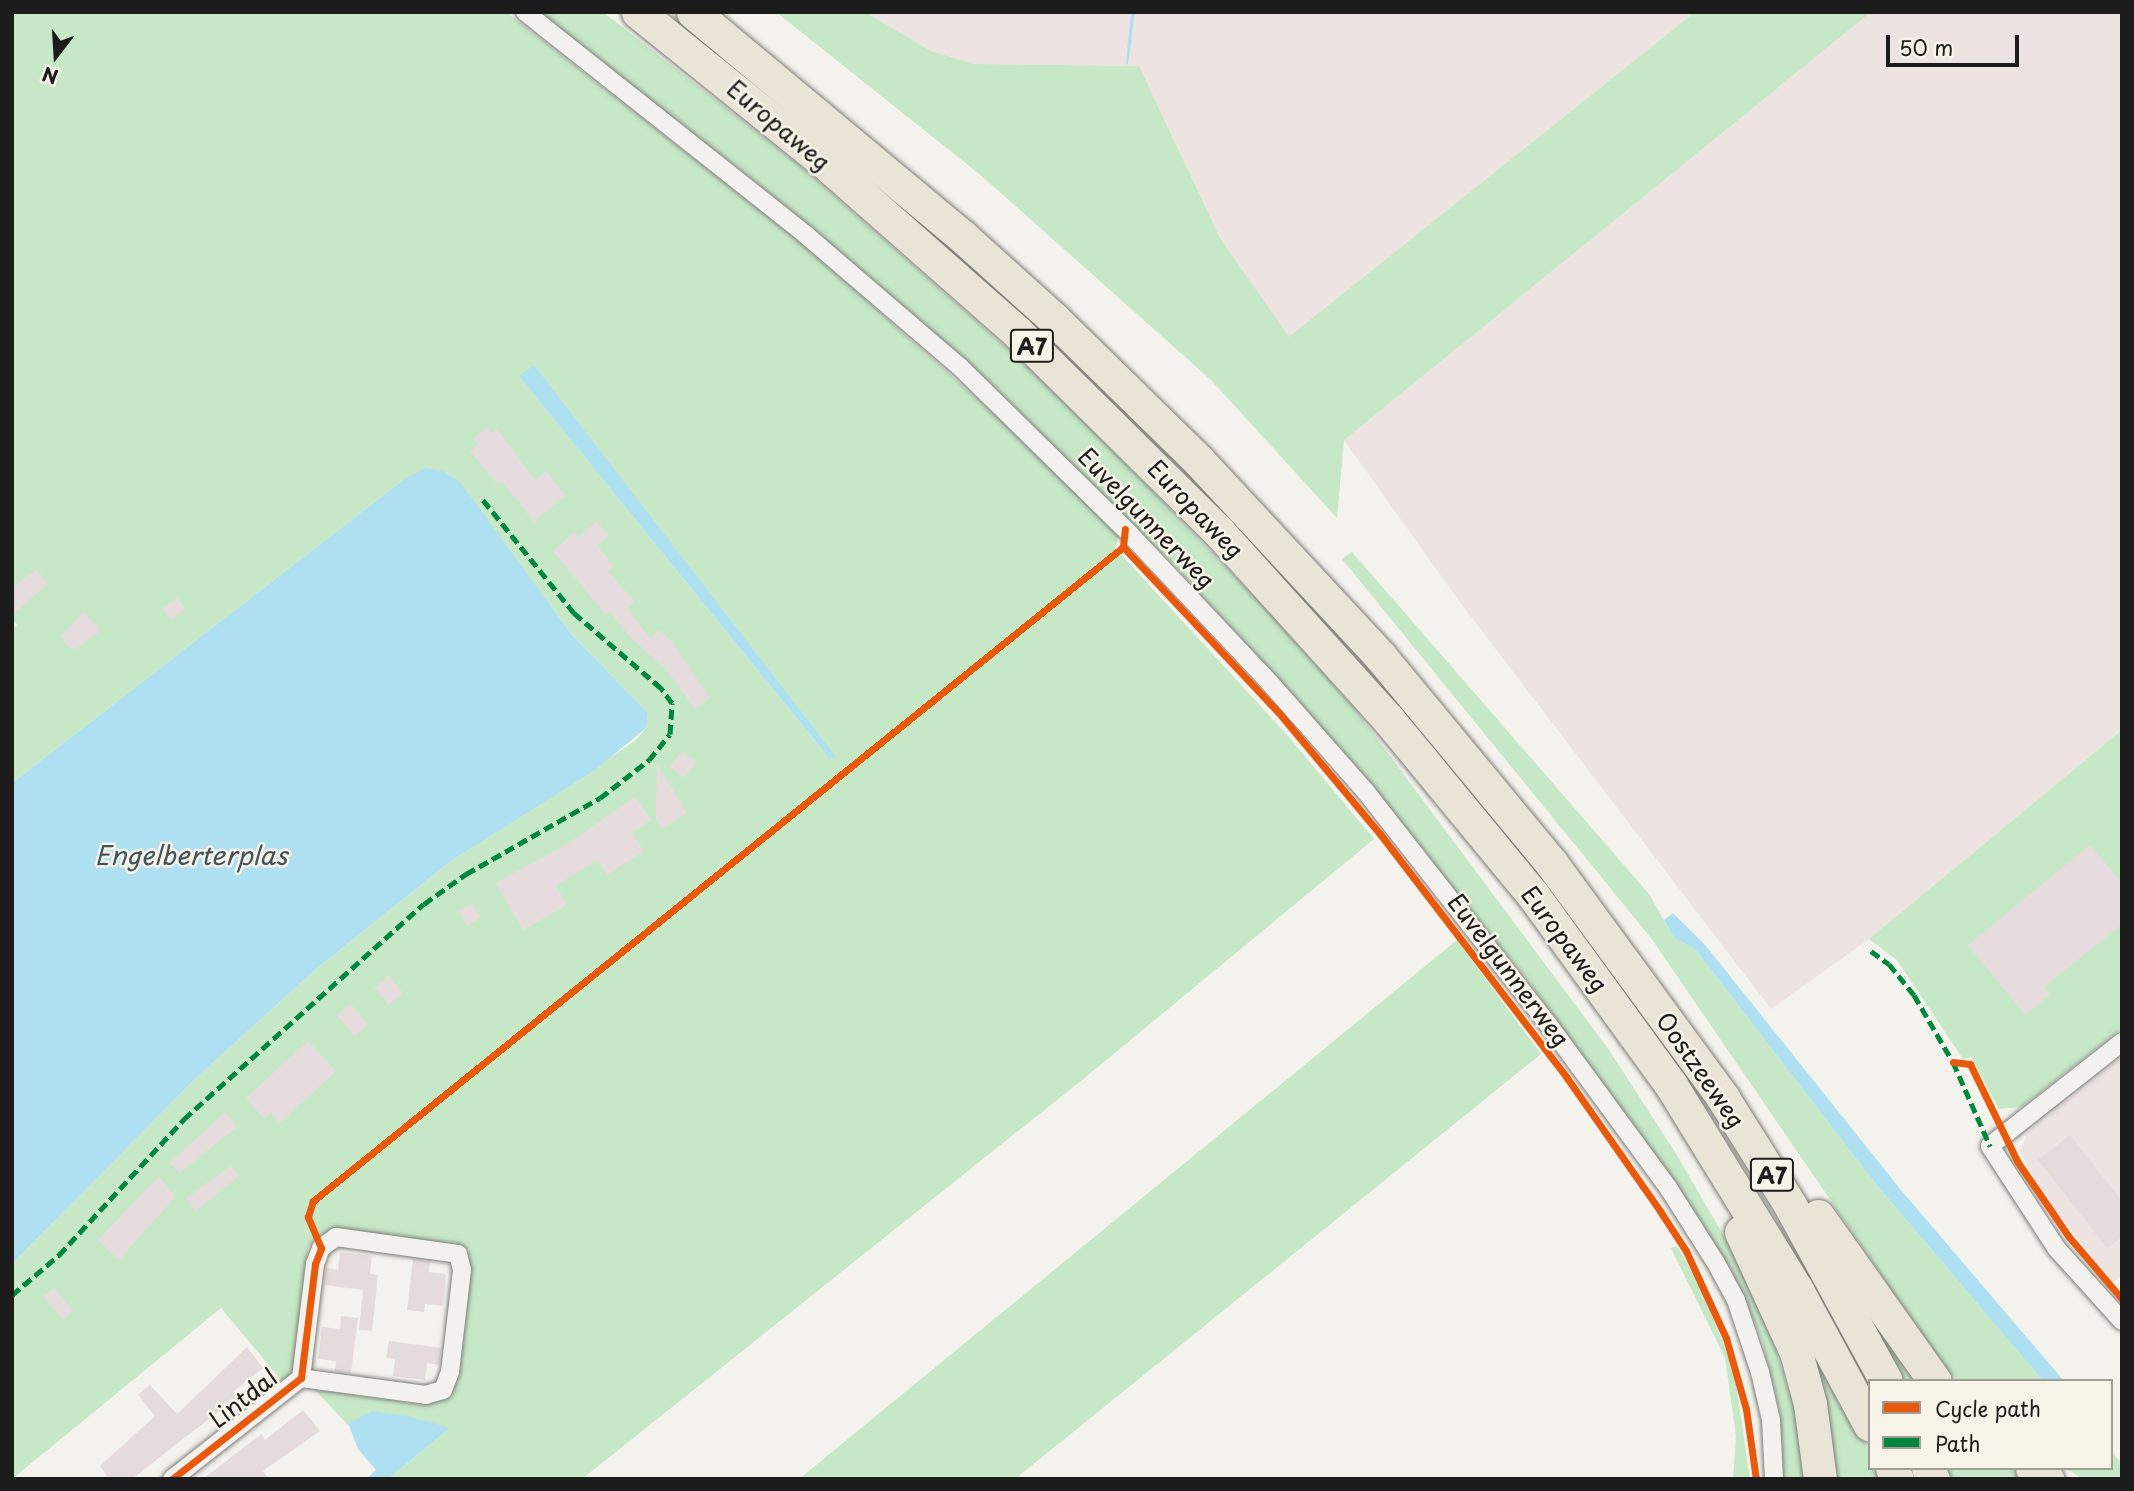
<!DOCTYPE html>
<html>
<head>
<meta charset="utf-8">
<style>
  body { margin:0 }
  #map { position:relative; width:2134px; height:1491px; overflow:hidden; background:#f4f2ec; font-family:"Playpen Sans",sans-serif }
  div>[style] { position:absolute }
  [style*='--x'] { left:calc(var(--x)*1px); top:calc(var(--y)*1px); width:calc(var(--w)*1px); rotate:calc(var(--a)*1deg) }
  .built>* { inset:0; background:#ede3e0 }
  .green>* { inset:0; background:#c6e8c6 }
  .water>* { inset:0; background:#afe0f1 }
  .building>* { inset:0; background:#e6dbdc; transform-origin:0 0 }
  .roads { filter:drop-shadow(0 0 2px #7d7c7a) drop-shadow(0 0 2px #7d7c7a) }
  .minor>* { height:18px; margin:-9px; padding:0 9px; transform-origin:9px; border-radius:9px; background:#f2f1ed }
  .motorway>* { height:33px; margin:-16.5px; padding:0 16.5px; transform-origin:16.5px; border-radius:16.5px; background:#e9e4d6 }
  .quiet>* { height:5px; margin-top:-2.5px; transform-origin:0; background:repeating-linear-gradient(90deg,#00873e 0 10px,transparent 0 15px) }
  .cycleway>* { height:7px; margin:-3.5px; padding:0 3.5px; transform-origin:3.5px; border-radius:3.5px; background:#e8590c }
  span { translate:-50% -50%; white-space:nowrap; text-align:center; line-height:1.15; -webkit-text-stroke:5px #f7f3e8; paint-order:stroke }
  .shield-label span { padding:2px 5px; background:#f7f3e8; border:2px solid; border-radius:5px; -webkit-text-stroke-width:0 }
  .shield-label { font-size:23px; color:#1c1c1c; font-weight:700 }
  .street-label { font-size:24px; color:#1c1c1c }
  .water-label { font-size:26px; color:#3f545c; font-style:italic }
  .frame { position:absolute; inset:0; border:14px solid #1c1c1c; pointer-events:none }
  .legend { position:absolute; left:1868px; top:1379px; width:245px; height:91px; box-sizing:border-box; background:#f7f3e8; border:2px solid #9f9d96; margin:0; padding:9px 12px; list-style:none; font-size:21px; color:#1c1c1c }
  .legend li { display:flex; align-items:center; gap:14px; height:35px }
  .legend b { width:35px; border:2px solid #9f9d96 }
  .north { position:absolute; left:21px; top:21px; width:70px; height:70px; -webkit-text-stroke:5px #f7f3e8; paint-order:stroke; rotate:197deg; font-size:19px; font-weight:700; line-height:28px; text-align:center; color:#1c1c1c }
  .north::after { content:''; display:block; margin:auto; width:24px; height:32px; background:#1c1c1c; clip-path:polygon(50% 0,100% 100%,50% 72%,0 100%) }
  .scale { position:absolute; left:1886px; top:35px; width:133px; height:32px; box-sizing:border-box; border:4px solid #1c1c1c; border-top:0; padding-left:9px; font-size:21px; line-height:24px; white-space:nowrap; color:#1c1c1c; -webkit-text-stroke:5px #f7f3e8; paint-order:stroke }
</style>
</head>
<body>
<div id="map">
  <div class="built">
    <div style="clip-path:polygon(865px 12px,1695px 12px,1289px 338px,1220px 238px,1139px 66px,974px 64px,931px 51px)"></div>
    <div style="clip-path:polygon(1871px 12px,2122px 12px,2122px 730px,1869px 939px,1771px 1009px,1459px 601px,1344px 440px)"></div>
    <div style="clip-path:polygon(2122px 1057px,2122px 1276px,2113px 1283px,2042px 1194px,2020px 1151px,2028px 1132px)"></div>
  </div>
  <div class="green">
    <div style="clip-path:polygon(evenodd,12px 12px,506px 12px,801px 242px,1018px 435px,1119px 535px,1115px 548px,1288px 736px,1374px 839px,1082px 1080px,582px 1479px,388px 1479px,450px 1428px,372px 1411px,348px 1425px,314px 1389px,423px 1405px,444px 1397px,451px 1385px,469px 1249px,332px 1232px,322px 1234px,308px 1247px,292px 1375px,283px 1382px,221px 1308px,12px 1479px,12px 1264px,194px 1080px,316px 969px,452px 860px,635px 741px,646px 728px,648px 713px,572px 635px,460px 483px,403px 480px,12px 783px,12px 629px,17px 625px,12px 620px,12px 12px,534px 366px,828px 757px,520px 377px,534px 366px)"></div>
    <div style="clip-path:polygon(537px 12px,603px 12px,798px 164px,1007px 348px,1119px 456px,1270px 613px,1355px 709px,1609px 1050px,1675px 1152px,1732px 1250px,1770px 1332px,1798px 1421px,1805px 1479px,1783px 1479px,1780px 1412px,1762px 1340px,1731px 1269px,1702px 1225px,1530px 983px,1299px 701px,1173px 564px,985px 378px,766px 190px)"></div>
    <div style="clip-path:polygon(776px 12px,865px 12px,931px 51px,974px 64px,1139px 66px,1220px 238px,1289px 337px,1695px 12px,1871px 12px,1344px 440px,1337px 518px,1211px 380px,983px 177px)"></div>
    <div style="clip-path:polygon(1352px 552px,1649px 894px,1674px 938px,1695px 949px,1875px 1183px,2043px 1381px,1958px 1381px,1915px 1333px,1879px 1271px,1651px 938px,1342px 559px)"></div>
    <div style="clip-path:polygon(2122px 730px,2122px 1028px,2021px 1107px,1999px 1109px,1971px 1057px,1963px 1059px,1897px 960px,1869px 939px)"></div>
    <div style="clip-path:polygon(1457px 940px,1541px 1054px,1015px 1479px,799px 1479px)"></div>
    <div style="clip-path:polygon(1677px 1246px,1698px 1282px,1734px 1369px,1750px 1479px,1733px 1479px,1736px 1436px,1725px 1358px,1671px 1248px)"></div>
    <div style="clip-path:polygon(1772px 1267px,1870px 1450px,1870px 1468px,1879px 1468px,1884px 1479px,1826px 1479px)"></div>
    <div style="clip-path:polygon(1850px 1277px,1925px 1381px,1900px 1381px)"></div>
    <div style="clip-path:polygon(2111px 1452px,2122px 1463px,2122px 1479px,2083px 1479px,2065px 1468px,2111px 1468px)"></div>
    <div style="clip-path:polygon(1944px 1468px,2019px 1468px,2033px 1479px,1949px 1479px)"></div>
  </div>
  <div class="water">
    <div style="clip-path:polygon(1131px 12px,1135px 12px,1128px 65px,1126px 63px)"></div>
    <div style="clip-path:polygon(534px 365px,836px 757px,829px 758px,519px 376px)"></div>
    <div style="clip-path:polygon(425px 468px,445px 472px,460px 482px,572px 635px,648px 713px,646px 728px,595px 770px,452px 860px,316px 969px,194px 1080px,12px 1264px,12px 783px,403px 480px)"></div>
    <div style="clip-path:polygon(1673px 913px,1706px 946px,1901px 1190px,2064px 1381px,2043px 1381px,1875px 1183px,1695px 949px,1674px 938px,1664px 920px)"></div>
    <div style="clip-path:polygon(372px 1411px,412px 1417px,450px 1428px,388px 1479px,366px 1479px,376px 1470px,358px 1449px,348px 1423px)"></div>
  </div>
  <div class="building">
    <div style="clip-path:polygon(487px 427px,492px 433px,497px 429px,535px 480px,546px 471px,566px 495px,534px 522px,502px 481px,497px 484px,470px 451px,478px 445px,473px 439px)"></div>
    <div style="clip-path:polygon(597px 521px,609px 536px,597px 545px,614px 567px,608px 571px,635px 602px,627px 609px,650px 638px,659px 630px,672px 642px,710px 698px,695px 709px,666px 669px,631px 638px,609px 611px,605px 614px,553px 551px,574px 532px,578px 537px)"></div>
    <div style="clip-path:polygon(37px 569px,48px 584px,12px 615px,12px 588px)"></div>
    <div style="left:177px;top:598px;width:14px;height:18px;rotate:54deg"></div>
    <div style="clip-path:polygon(84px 611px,100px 631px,76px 649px,70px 648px,61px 636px)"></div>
    <div style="left:682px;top:751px;width:18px;height:20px;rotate:38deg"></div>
    <div style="clip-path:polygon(657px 764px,687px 813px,662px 829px,656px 819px)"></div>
    <div style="clip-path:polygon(635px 797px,651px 820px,632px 833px,644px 851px,607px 875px,598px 860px,568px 878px,556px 886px,567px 905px,523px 930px,495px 883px,569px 843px)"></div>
    <div style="clip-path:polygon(2090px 845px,2122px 883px,2122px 924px,2044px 987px,2050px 994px,2025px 1015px,1968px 945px)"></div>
    <div style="left:472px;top:903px;width:17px;height:16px;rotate:59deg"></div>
    <div style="left:389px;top:976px;width:22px;height:19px;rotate:51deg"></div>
    <div style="left:351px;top:1004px;width:27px;height:18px;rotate:51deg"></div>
    <div style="clip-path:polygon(308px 1041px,336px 1071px,280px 1123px,271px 1112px,264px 1119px,246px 1098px)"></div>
    <div style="clip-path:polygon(225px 1112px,237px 1127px,179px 1173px,170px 1163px)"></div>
    <div style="clip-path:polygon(2070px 1135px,2122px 1201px,2122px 1237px,2107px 1248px,2038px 1160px)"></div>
    <div style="clip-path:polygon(231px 1166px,239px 1176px,196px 1211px,186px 1198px)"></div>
    <div style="clip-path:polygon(159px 1176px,175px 1197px,119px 1260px,98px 1240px)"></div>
    <div style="clip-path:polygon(340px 1252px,372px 1256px,370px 1274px,378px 1275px,372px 1331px,359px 1330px,363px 1290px,324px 1285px,326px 1268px,338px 1270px)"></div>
    <div style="clip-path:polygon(413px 1259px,430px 1262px,429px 1272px,446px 1274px,443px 1306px,425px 1304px,424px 1312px,407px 1310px)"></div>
    <div style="left:54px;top:1288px;width:30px;height:14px;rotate:50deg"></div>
    <div style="clip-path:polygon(341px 1316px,358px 1318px,351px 1373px,335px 1371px,336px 1361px,318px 1359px,322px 1327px,340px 1329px)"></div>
    <div style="clip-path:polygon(389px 1341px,441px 1348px,439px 1365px,427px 1363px,425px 1380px,393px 1376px,395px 1359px,386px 1358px)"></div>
    <div style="clip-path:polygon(247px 1347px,263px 1368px,233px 1392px,237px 1397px,132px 1479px,109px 1479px,100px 1466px,155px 1416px,138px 1395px,150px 1385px,177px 1414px)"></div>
    <div style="clip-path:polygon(303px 1410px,320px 1431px,263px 1471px,269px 1479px,203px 1479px,261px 1434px,265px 1440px)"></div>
  </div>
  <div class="roads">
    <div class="minor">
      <div style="--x:525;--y:12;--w:359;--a:38.4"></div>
      <div style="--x:806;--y:235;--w:203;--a:40.6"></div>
      <div style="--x:960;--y:367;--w:231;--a:44.5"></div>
      <div style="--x:1125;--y:529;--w:212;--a:46.7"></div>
      <div style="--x:1270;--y:683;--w:145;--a:48.6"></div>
      <div style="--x:1366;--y:792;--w:295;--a:51.9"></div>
      <div style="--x:1548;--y:1024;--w:205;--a:53.7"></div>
      <div style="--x:1669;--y:1189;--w:88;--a:57.6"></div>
      <div style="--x:1716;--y:1263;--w:42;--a:61.6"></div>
      <div style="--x:1736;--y:1300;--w:76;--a:71.6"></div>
      <div style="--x:1760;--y:1372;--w:49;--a:77.1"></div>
      <div style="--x:1771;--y:1420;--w:59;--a:87.1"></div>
      <div style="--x:2122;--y:1042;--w:168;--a:141.8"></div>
      <div style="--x:1990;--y:1146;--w:123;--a:57"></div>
      <div style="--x:2057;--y:1249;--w:97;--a:47.9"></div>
      <div style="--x:172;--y:1479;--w:164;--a:-38.1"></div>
      <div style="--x:301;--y:1378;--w:115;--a:-83"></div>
      <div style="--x:315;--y:1264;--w:17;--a:-69"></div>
      <div style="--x:321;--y:1248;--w:19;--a:-36"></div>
      <div style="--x:336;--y:1237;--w:123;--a:7.9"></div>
      <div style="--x:458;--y:1254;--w:16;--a:76"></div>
      <div style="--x:462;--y:1270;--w:103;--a:96.7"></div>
      <div style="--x:450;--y:1372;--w:19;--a:111"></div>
      <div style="--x:443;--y:1390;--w:18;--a:164"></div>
      <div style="--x:426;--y:1395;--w:126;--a:-172.3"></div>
    </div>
    <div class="motorway">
      <div style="--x:638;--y:12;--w:248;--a:38.9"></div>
      <div style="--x:831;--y:168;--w:249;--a:41.4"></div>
      <div style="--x:1018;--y:333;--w:283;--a:44.7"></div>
      <div style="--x:1219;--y:532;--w:252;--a:47.9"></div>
      <div style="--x:1388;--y:719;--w:228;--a:50.5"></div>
      <div style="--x:1533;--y:895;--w:235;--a:54"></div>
      <div style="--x:1671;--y:1085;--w:241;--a:58.4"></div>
      <div style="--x:1797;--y:1290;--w:153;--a:61.6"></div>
      <div style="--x:693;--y:12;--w:351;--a:39.8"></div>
      <div style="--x:963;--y:237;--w:122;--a:42"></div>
      <div style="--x:1054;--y:319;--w:203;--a:44.4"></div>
      <div style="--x:1199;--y:461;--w:266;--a:47.1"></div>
      <div style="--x:1380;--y:656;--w:270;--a:50.4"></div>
      <div style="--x:1552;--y:864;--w:290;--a:53.8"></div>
      <div style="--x:1723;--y:1098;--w:126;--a:57.9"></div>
      <div style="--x:1790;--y:1205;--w:200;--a:61.4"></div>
      <div style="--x:1818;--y:1216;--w:202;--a:54.7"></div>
      <div style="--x:1741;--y:1232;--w:132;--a:65.4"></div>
      <div style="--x:1796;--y:1352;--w:54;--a:74.9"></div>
      <div style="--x:1810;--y:1404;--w:76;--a:82.4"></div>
      <div style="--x:1892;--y:1468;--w:12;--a:66"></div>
      <div style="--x:1928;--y:1468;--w:12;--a:66"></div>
      <div style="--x:2032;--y:1468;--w:19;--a:36"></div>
    </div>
  </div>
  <div class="quiet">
    <div style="--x:1871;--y:951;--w:22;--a:36"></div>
    <div style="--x:1889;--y:964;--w:40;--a:51"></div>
    <div style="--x:1914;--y:995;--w:78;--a:59.8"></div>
    <div style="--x:1953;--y:1062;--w:92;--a:66.2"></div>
    <div style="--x:12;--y:1295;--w:62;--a:-40.4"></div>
    <div style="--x:59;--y:1255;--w:185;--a:-47.4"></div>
    <div style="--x:184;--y:1119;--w:322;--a:-41.9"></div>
    <div style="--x:424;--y:904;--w:52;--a:-35.5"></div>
    <div style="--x:466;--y:874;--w:154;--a:-29.6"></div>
    <div style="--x:600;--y:798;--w:62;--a:-37.8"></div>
    <div style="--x:649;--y:760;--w:33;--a:-51"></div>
    <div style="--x:670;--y:734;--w:31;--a:-86"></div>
    <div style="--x:672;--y:703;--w:19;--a:-126"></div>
    <div style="--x:661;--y:688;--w:115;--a:-139.2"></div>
    <div style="--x:574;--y:613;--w:150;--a:-128.8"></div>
  </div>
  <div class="cycleway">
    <div style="--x:1123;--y:547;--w:226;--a:46.8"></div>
    <div style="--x:1278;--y:712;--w:159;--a:50.1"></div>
    <div style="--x:1380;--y:834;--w:307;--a:52.5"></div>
    <div style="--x:1567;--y:1078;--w:162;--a:55"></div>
    <div style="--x:1660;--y:1211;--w:48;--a:57"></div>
    <div style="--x:1686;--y:1251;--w:96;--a:65.3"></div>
    <div style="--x:1726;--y:1338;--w:74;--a:74.3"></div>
    <div style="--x:1746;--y:1409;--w:71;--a:81.9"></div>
    <div style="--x:1953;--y:1062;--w:17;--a:7"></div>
    <div style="--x:1970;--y:1064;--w:108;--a:64.1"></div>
    <div style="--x:2017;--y:1161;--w:92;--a:55.6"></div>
    <div style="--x:2069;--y:1237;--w:82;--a:49.5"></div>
    <div style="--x:172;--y:1479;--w:164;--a:-38.1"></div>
    <div style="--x:301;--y:1378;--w:115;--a:-83"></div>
    <div style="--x:315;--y:1264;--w:17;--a:-69"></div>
    <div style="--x:321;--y:1248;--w:34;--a:-113"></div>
    <div style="--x:308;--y:1217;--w:17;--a:-73"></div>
    <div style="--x:313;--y:1201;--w:1041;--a:-38.92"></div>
    <div style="--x:1123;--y:547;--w:18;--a:-84"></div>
  </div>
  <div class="shield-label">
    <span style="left:1032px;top:346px">A7</span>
    <span style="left:1772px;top:1175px">A7</span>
  </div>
  <div class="street-label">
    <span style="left:779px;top:125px;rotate:40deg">Europaweg</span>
    <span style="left:1196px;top:509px;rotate:46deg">Europaweg</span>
    <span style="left:1147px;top:518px;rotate:46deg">Euvelgunnerweg</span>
    <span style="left:1565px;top:939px;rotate:53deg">Europaweg</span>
    <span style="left:1509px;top:970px;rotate:53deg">Euvelgunnerweg</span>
    <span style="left:1701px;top:1070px;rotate:55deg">Oostzeeweg</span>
    <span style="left:243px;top:1398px;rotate:-38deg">Lintdal</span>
  </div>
  <div class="water-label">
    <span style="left:191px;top:855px">Engelberterplas</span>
  </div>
  <div class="frame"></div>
  <ul class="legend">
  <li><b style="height:9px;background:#e8590c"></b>Cycle path</li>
  <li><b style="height:9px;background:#00873e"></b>Path</li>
  </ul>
  <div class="north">N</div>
  <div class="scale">50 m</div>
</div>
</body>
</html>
